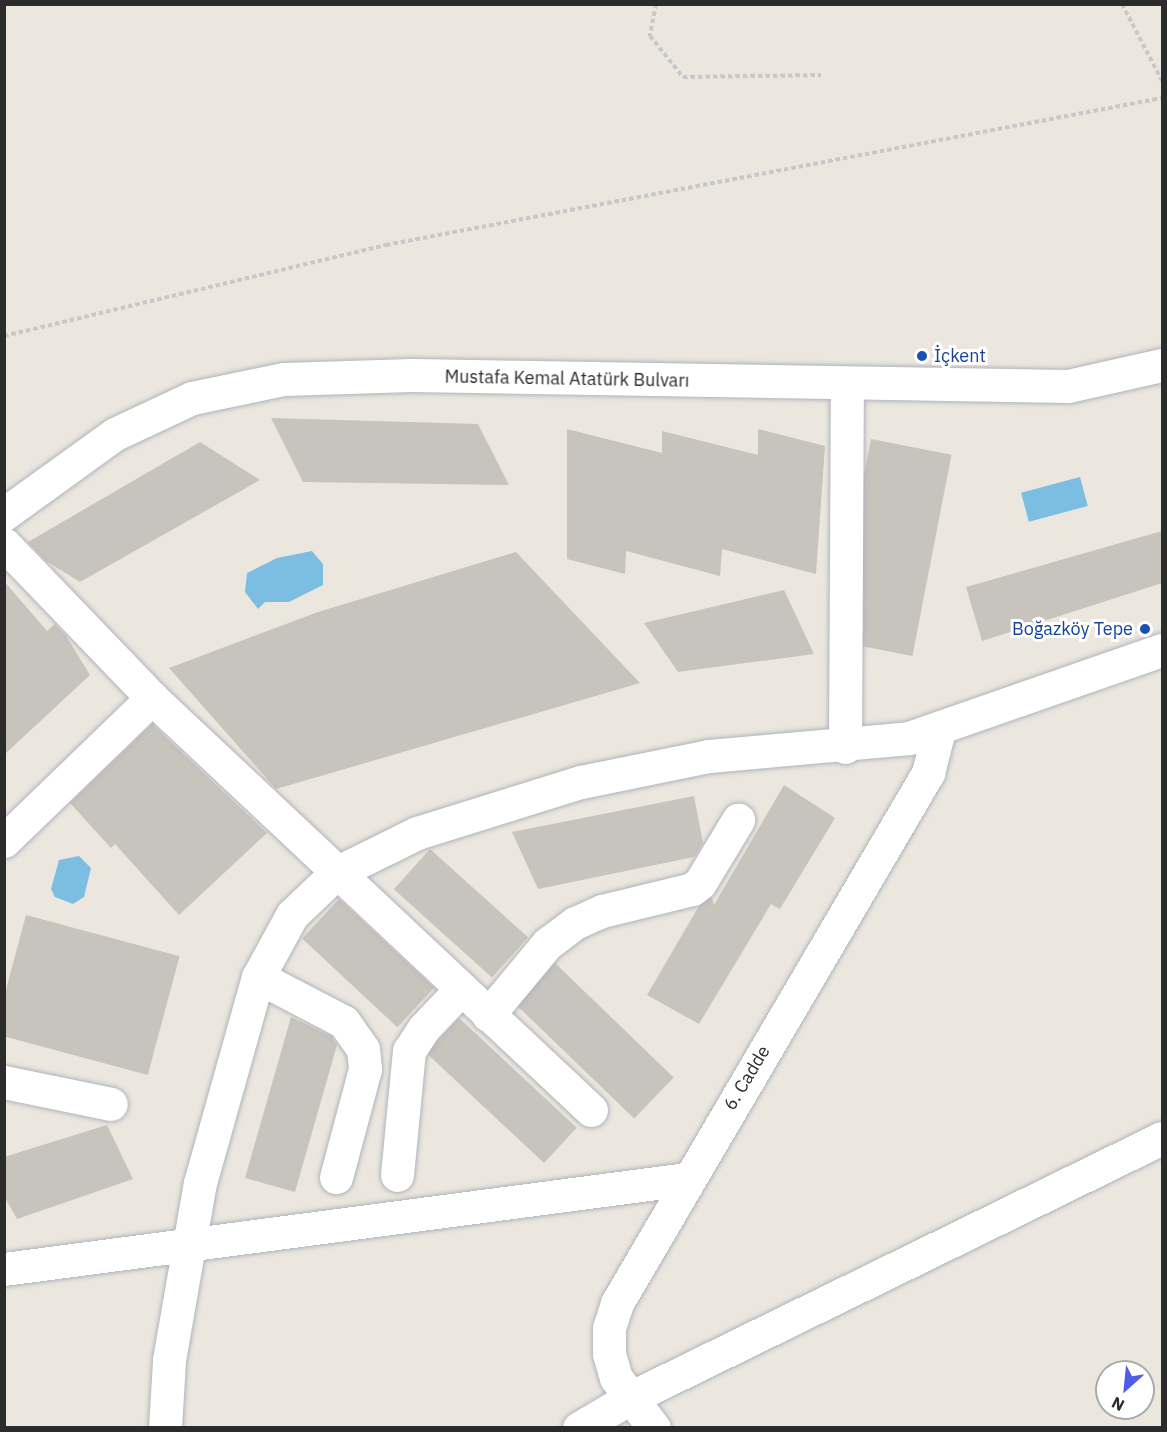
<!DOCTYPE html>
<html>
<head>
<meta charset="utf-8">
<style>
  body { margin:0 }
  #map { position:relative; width:1167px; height:1432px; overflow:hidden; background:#ebe7de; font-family:"IBM Plex Sans",sans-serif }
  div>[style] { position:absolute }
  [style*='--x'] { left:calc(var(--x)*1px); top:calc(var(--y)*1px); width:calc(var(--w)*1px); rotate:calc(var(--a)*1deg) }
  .water>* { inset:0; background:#7cbde2; transform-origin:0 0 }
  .building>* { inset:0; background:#c7c3bd; transform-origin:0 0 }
  .path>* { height:4px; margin-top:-2px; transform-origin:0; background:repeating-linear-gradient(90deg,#c8c8c8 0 4.5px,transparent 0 7.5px) }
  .roads { filter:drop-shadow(0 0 2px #b1b3bd) drop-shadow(0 0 2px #b1b3bd) }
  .minor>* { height:33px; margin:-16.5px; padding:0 16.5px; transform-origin:16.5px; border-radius:16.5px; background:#fff }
  .dots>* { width:16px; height:16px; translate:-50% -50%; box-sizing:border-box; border:3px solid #fff; border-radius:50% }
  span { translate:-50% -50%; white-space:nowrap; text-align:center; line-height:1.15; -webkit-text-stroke:6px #fff; paint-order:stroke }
  .transit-label { font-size:18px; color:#164399 }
  .left { translate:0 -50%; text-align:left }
  .right { translate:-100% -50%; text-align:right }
  .street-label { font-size:18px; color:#2b2b2b }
  .frame { position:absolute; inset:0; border:6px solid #2b2b2b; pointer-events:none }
  .north { position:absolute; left:1095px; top:1360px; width:60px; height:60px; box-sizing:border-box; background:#fff; border:2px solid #aaa; border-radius:50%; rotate:207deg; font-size:16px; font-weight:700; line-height:24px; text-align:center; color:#2b2b2b }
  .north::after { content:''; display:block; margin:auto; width:21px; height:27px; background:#4e5ce8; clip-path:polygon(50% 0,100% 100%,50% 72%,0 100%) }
</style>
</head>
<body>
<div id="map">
  <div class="water">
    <div style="left:1080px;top:477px;width:30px;height:61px;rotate:75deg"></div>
    <div style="clip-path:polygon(312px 551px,323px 564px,323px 585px,289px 602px,265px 602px,258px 609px,245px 592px,247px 573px,277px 558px)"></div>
    <div style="clip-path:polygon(79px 856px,91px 868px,84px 897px,73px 904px,55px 897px,51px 889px,59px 860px)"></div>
  </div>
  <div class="building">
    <div style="clip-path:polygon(271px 418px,478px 424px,509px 485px,303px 482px)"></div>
    <div style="clip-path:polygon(567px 429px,662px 453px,662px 431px,758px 455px,758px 429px,825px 446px,816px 574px,722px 549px,720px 576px,626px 551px,625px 574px,567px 559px)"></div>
    <div style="left:871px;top:439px;width:82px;height:205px;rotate:11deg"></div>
    <div style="clip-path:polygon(200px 442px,260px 480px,80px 582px,46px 561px,28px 542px)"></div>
    <div style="clip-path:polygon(1162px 531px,1162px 583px,982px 641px,966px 587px)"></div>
    <div style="clip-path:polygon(516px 552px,640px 683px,276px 789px,169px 668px,318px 612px)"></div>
    <div style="clip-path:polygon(4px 581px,47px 631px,55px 624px,66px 636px,90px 675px,4px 755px)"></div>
    <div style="clip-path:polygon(784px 590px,814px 654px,678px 672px,644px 623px)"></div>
    <div style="clip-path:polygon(152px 724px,267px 833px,179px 915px,115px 844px,111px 848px,70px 803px)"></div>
    <div style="clip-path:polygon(784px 785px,835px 818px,780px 909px,771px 904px,699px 1024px,647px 995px,699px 906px,712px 897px,714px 905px)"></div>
    <div style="clip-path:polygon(694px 796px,703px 843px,694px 857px,538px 889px,512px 832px)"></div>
    <div style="left:430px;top:849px;width:132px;height:54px;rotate:42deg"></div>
    <div style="left:339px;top:899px;width:130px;height:54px;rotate:43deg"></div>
    <div style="left:26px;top:915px;width:159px;height:123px;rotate:15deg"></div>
    <div style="left:555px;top:963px;width:165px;height:57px;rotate:44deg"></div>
    <div style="clip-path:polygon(291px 1017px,331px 1036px,337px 1045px,295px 1192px,245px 1178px)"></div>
    <div style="left:459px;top:1018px;width:161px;height:48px;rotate:43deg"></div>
    <div style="clip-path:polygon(107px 1125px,133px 1179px,17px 1219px,4px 1196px,4px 1157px)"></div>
  </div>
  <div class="path">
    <div style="--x:656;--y:4;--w:33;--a:101"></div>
    <div style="--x:650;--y:36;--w:53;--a:51.2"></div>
    <div style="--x:683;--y:77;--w:138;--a:-0.8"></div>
    <div style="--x:1122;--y:4;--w:87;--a:62.5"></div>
    <div style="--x:4;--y:336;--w:393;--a:-13.4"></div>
    <div style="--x:386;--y:245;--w:790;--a:-10.73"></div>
  </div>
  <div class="roads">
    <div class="minor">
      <div style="--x:4;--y:514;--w:137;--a:-35.8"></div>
      <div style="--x:115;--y:434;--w:85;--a:-25.1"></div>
      <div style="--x:192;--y:398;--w:94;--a:-11.7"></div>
      <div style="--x:284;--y:379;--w:127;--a:-1.8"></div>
      <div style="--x:411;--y:375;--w:657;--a:0.96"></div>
      <div style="--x:1068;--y:386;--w:96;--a:-12.6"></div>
      <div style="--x:4;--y:544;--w:214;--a:46.1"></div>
      <div style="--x:152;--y:698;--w:602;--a:43.18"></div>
      <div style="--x:845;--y:747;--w:362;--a:-89.7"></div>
      <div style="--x:4;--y:841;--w:206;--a:-44"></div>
      <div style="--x:258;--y:977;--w:97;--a:27.6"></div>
      <div style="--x:344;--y:1022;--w:33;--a:55"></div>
      <div style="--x:363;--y:1049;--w:20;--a:84"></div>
      <div style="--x:365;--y:1069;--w:112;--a:105"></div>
      <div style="--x:488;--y:1015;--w:92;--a:-50.3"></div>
      <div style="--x:547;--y:944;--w:35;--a:-37"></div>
      <div style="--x:575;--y:923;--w:30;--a:-24"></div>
      <div style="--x:602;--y:911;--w:93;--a:-13.7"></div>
      <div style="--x:692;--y:889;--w:10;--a:-37"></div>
      <div style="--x:700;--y:883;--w:74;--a:-58.9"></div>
      <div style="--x:4;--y:1082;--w:109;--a:11.6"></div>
      <div style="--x:397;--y:1175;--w:125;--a:-84.5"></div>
      <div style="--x:409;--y:1051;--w:27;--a:-57"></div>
      <div style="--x:424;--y:1028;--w:54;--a:-46.5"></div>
      <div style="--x:4;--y:1269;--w:689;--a:-7.51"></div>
      <div style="--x:165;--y:1428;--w:68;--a:-86.6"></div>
      <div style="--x:169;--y:1360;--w:180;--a:-80.1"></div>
      <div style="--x:200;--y:1183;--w:214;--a:-74.3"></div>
      <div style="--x:258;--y:977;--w:71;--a:-61.3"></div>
      <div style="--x:292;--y:915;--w:61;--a:-43.7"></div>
      <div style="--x:336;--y:873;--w:90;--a:-26.3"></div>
      <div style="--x:417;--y:833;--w:172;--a:-17.3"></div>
      <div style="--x:581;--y:782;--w:131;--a:-11.5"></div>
      <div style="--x:709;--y:756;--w:201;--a:-5.1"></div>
      <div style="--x:909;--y:738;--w:268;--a:-19.2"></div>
      <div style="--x:579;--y:1428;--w:59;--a:-30.5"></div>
      <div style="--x:630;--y:1398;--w:592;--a:-26.05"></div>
      <div style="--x:654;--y:1428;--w:63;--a:-127.2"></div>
      <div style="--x:616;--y:1378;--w:25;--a:-106"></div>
      <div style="--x:609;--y:1354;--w:26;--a:-90"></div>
      <div style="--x:609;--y:1328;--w:26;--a:-72"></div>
      <div style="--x:617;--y:1303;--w:615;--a:-59.6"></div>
      <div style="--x:928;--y:773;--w:44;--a:-75.7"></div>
    </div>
  </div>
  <div class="dots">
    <div style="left:922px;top:356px;background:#1a4fb4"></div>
    <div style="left:1145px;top:629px;background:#1a4fb4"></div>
  </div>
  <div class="transit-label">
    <span class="left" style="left:934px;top:356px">İçkent</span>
    <span class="right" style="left:1133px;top:629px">Boğazköy Tepe</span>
  </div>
  <div class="street-label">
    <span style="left:567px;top:379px;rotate:1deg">Mustafa Kemal Atatürk Bulvarı</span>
    <span style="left:747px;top:1078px;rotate:-59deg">6. Cadde</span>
  </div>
  <div class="frame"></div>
  <div class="north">N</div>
</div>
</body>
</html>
